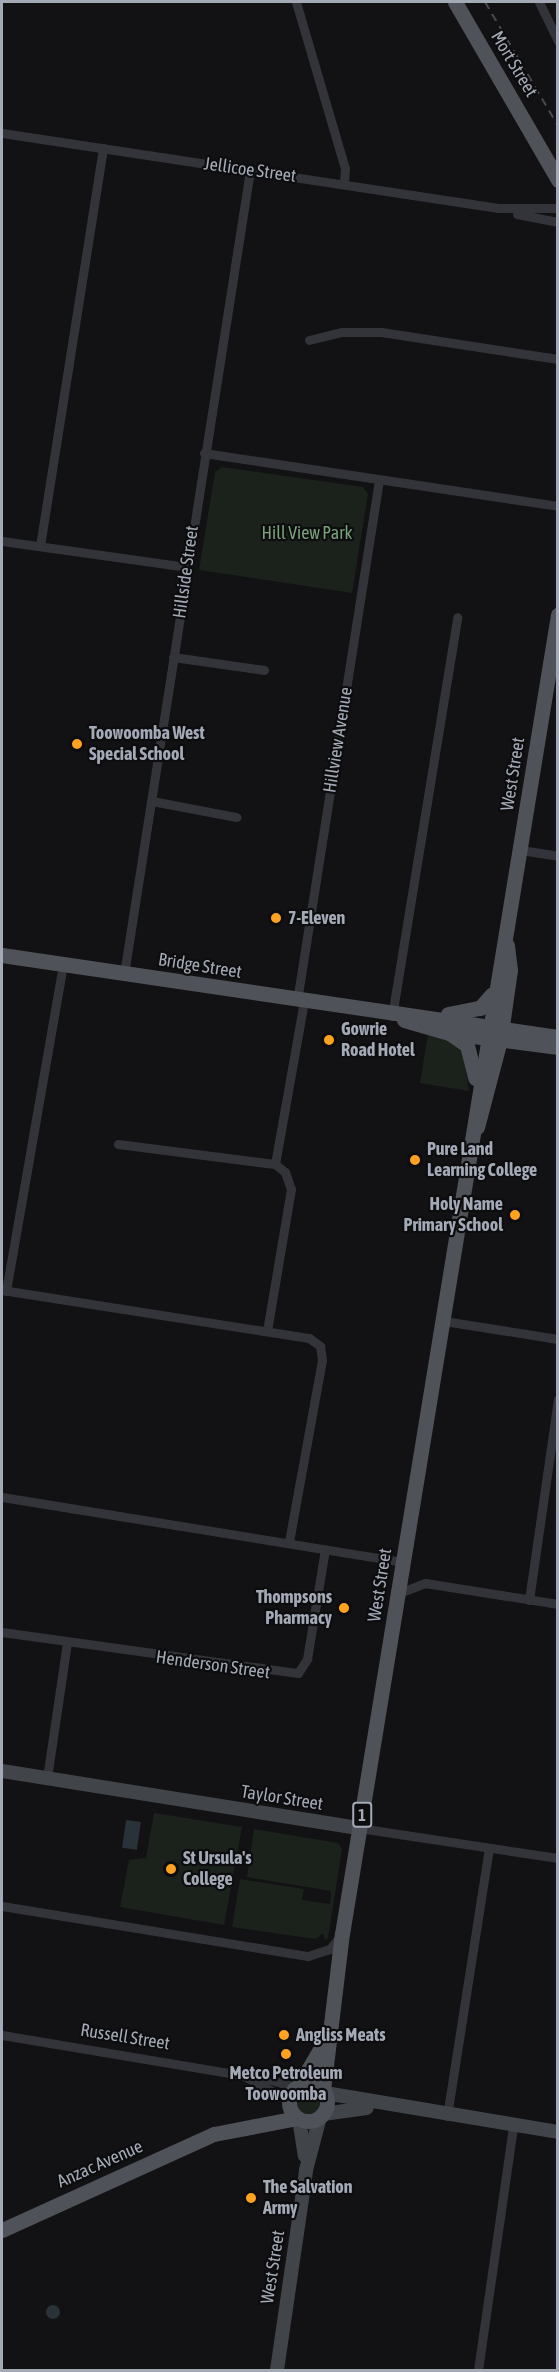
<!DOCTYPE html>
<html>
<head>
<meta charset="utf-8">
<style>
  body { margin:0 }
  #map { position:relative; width:559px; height:2372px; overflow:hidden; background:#121214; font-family:"Asap Condensed",sans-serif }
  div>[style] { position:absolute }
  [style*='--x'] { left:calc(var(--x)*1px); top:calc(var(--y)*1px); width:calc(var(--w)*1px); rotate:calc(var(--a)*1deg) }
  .green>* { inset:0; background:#1a221b }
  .round { border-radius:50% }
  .water>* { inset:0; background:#283238; transform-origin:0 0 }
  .street>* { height:9px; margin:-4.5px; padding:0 4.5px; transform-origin:4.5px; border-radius:4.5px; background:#333439 }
  .secondary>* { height:14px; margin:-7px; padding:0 7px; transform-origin:7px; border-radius:7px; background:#414449 }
  .primary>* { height:15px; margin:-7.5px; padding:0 7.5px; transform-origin:7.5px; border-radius:7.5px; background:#4f5258 }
  .primary>.ring { margin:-7.5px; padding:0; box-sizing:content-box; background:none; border:15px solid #4f5258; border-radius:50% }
  .rail>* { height:2px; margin-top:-1px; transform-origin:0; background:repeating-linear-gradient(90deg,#46494e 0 8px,transparent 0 14px) }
  .dots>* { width:16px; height:16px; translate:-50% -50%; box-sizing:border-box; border:3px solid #0d0d0f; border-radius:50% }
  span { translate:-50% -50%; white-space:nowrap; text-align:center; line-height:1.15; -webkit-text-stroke:4.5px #0d0d0f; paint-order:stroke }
  .shield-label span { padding:2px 4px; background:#0d0d0f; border:2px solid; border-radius:4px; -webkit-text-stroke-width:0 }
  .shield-label { font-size:16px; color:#a3aab6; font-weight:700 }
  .street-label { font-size:18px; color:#a3aab6 }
  .park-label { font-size:18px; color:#79a278 }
  .poi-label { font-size:18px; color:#a3aab6; font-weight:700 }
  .left { translate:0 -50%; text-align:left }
  .right { translate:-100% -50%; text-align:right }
  .frame { position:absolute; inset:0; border:3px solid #a3aab6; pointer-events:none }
</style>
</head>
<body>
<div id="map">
  <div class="green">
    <div style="clip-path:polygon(222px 467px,363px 487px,368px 494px,352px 593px,199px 570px,215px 472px)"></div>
    <div style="clip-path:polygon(428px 1034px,462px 1046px,469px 1091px,420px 1083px)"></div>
    <div style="clip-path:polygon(154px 1813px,242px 1827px,224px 1925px,120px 1907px,129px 1860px,146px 1858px)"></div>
    <div style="clip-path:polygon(254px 1829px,338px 1843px,342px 1849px,328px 1938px,325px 1940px,323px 1933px,316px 1939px,232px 1927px,240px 1879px,304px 1889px,302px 1900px,330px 1904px,331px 1891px,247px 1877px)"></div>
    <div class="round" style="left:296px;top:2090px;width:24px;height:24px"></div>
  </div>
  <div class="water">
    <div style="left:126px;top:1820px;width:15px;height:28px;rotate:8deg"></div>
    <div class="round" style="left:46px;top:2305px;width:14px;height:14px"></div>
  </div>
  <div class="street">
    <div style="--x:296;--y:2;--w:173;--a:73.6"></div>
    <div style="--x:345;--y:168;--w:16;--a:94"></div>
    <div style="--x:539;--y:2;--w:43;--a:64"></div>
    <div style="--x:2;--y:133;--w:502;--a:8.6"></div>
    <div style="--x:498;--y:208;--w:60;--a:0"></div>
    <div style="--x:517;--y:214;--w:42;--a:11"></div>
    <div style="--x:309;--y:340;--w:34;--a:-14"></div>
    <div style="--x:342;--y:332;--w:39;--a:0"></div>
    <div style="--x:381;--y:332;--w:179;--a:8.7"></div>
    <div style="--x:204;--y:453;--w:358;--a:8.5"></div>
    <div style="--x:2;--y:541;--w:186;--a:8"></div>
    <div style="--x:40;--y:546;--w:403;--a:-81"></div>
    <div style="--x:173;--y:657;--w:92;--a:8.1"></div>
    <div style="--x:152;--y:801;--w:86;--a:10.8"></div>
    <div style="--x:521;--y:850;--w:37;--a:9"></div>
    <div style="--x:124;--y:974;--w:814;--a:-81.09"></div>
    <div style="--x:297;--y:1001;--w:527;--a:-81.06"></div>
    <div style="--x:392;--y:1016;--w:404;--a:-80.7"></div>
    <div style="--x:118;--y:1144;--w:158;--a:7.3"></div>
    <div style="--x:275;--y:1164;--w:13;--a:39"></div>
    <div style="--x:285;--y:1172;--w:18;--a:71"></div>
    <div style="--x:291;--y:1189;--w:144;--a:99.6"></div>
    <div style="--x:275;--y:1164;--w:165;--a:-79.9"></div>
    <div style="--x:2;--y:1290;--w:311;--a:8.9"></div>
    <div style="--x:309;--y:1338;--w:14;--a:36"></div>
    <div style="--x:320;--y:1346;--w:14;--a:82"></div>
    <div style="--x:322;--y:1360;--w:185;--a:100.3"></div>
    <div style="--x:6;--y:1291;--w:331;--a:-80.1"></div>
    <div style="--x:444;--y:1321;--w:115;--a:9"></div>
    <div style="--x:2;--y:1497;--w:407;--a:9.2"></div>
    <div style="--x:399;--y:1593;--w:28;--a:-21"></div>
    <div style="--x:425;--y:1583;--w:135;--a:9"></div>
    <div style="--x:529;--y:1600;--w:203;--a:-81.8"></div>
    <div style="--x:2;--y:1632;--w:299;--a:7.9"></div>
    <div style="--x:298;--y:1673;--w:17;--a:-57"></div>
    <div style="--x:307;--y:1659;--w:111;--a:-80.7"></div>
    <div style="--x:47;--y:1778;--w:136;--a:-81.6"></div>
    <div style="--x:359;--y:1828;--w:201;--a:8.6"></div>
    <div style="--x:2;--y:1906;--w:310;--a:9.3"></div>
    <div style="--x:308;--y:1956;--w:23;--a:-18"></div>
    <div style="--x:330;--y:1949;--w:16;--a:-52"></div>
    <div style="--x:2;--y:2035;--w:243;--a:9.5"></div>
    <div style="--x:242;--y:2075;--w:53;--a:28"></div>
    <div style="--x:250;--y:2074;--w:48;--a:15.8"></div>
    <div style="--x:447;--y:2116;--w:271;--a:-81.1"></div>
    <div style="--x:478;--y:2370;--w:246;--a:-81.8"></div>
  </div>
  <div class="secondary">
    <div style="--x:2;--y:1771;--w:362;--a:9.1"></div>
    <div style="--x:325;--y:2093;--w:236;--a:9.5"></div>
    <div style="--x:323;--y:2114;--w:44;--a:-7.8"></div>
    <div style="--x:299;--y:2119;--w:37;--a:81"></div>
    <div style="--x:277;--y:2370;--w:202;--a:-81.7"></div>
    <div style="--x:306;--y:2170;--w:55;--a:-75.2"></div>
  </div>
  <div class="primary">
    <div style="--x:455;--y:2;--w:206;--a:59.9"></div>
    <div style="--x:2;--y:955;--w:562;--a:8.39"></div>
    <div style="--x:448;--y:1014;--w:33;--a:-11"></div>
    <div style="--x:480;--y:1008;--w:18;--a:-49"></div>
    <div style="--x:404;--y:1020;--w:47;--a:16.1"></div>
    <div style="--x:449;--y:1033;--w:110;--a:7.3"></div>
    <div style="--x:451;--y:1034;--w:19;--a:35"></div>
    <div style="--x:467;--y:1045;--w:34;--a:76"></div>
    <div style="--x:477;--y:1127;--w:90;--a:-75.2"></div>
    <div style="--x:500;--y:1040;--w:71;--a:-81.9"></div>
    <div style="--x:510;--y:970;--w:25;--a:-97"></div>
    <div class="ring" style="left:289px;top:2083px;width:23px;height:23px"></div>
    <div style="--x:299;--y:2085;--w:51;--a:-59.4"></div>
    <div style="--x:323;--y:2090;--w:157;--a:-83.1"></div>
    <div style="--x:342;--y:1934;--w:1337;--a:-80.7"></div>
    <div style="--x:2;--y:2230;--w:233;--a:-24.4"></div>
    <div style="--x:214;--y:2134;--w:85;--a:-10.9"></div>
  </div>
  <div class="rail">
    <div style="--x:485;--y:2;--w:144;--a:59.5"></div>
  </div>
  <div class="dots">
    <div style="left:77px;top:744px;background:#ffa21f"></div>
    <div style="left:276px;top:918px;background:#ffa21f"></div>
    <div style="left:329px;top:1040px;background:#ffa21f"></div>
    <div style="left:415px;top:1160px;background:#ffa21f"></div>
    <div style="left:515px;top:1215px;background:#ffa21f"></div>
    <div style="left:344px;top:1608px;background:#ffa21f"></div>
    <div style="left:171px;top:1869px;background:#ffa21f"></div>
    <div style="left:284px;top:2035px;background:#ffa21f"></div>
    <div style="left:286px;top:2054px;background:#ffa21f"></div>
    <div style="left:251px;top:2198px;background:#ffa21f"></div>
  </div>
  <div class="shield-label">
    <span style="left:362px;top:1815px">1</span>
  </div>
  <div class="street-label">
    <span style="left:514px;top:64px;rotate:59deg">Mort Street</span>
    <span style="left:250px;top:170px;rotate:8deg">Jellicoe Street</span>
    <span style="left:186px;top:572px;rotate:-82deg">Hillside Street</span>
    <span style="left:338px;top:740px;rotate:-81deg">Hillview Avenue</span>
    <span style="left:513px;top:774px;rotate:-81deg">West Street</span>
    <span style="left:200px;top:966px;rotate:9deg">Bridge Street</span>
    <span style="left:380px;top:1585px;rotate:-81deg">West Street</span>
    <span style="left:213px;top:1665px;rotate:8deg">Henderson Street</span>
    <span style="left:282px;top:1798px;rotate:9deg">Taylor Street</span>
    <span style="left:125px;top:2037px;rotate:9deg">Russell Street</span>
    <span style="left:100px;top:2164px;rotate:-24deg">Anzac Avenue</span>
    <span style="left:273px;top:2267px;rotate:-81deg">West Street</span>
  </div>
  <div class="park-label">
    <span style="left:307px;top:533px">Hill View Park</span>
  </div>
  <div class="poi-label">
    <span class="left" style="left:89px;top:744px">Toowoomba West<br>Special School</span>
    <span class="left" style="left:288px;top:918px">7-Eleven</span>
    <span class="left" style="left:341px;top:1040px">Gowrie<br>Road Hotel</span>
    <span class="left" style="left:427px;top:1160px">Pure Land<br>Learning College</span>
    <span class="right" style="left:503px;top:1215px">Holy Name<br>Primary School</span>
    <span class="right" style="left:332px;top:1608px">Thompsons<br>Pharmacy</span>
    <span class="left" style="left:183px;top:1869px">St Ursula's<br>College</span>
    <span class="left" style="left:296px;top:2035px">Angliss Meats</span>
    <span style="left:286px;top:2084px">Metco Petroleum<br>Toowoomba</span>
    <span class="left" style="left:263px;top:2198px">The Salvation<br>Army</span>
  </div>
  <div class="frame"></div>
</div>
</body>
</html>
